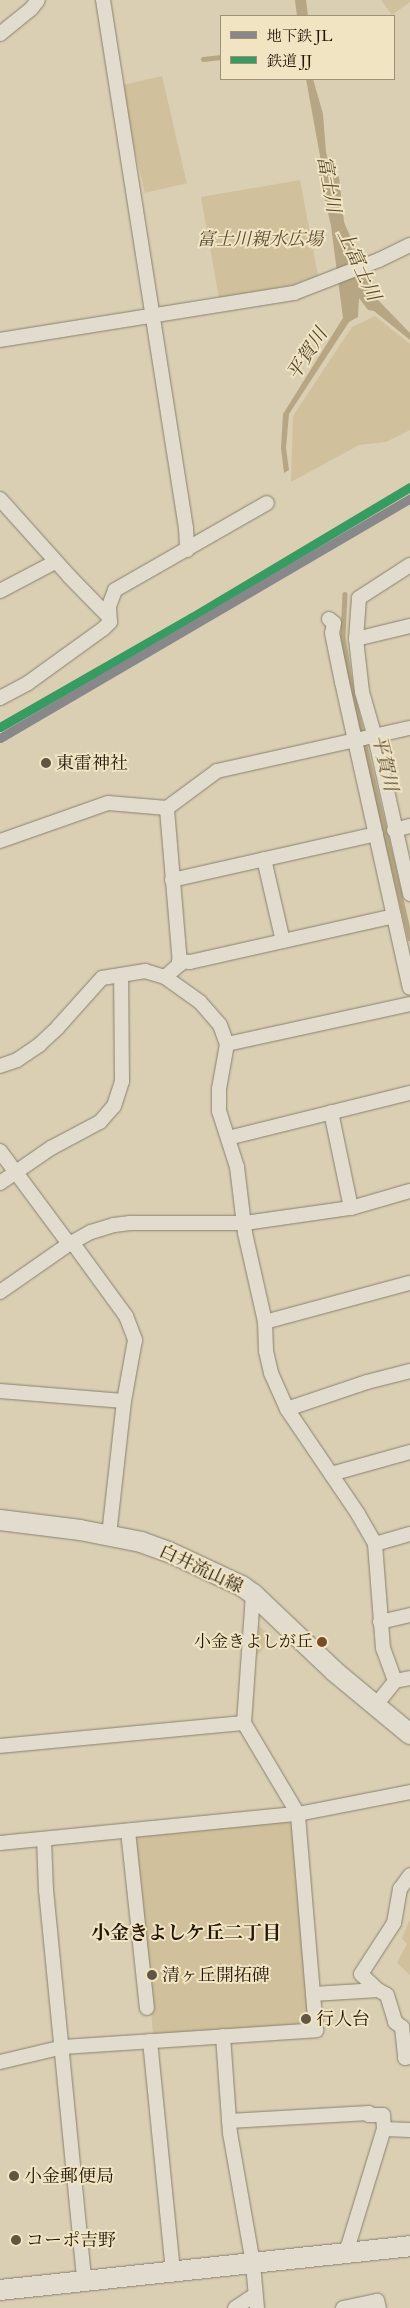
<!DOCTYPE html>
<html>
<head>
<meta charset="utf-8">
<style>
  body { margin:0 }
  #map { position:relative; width:410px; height:2308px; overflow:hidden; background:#dacfb3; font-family:"IM FELL Great Primer","Noto Serif JP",serif }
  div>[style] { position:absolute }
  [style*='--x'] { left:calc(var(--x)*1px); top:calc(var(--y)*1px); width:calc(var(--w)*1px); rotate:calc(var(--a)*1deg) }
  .green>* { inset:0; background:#d0c09b; transform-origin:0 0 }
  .water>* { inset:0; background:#b6a683 }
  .stream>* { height:4.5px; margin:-2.25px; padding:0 2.25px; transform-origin:2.25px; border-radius:2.25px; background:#b6a683 }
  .roads { filter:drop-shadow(0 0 1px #898170) drop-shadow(0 0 1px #898170) }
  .street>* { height:14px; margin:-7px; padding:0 7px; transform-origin:7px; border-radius:7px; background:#e1dccd }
  .secondary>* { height:20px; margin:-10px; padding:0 10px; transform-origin:10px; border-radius:10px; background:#e1dccd }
  .rail-1>* { height:9px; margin:-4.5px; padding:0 4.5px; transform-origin:4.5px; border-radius:4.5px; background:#389b61 }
  .metro-1>* { height:9px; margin:-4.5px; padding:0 4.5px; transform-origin:4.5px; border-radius:4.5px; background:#88888a }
  .dots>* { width:14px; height:14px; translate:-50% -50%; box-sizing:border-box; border:2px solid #f1e4c3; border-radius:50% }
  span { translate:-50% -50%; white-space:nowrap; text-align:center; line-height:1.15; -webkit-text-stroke:4px #f1e4c3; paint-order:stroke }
  .bus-label { font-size:17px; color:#211507 }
  .right { translate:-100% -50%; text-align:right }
  .park-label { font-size:18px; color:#5b4d34; font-style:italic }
  .poi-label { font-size:18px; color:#211507 }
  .left { translate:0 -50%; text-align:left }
  .street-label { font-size:18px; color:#211507 }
  .water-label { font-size:19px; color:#564830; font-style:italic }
  .neighbourhood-label { font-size:19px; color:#211507; font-weight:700 }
  .legend { position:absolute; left:220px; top:15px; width:175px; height:65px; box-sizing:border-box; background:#f1e4c3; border:1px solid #9e9178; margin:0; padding:6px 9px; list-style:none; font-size:15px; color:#211507 }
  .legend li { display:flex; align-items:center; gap:10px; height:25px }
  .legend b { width:25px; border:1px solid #9e9178 }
</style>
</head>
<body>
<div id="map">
  <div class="green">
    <div style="clip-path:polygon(381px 0,410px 0,410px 2px,392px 15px)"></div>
    <div style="left:162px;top:76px;width:110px;height:43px;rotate:77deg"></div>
    <div style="clip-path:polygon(300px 180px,318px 276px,294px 285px,219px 298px,201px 197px)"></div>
    <div style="clip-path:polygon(375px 316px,410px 344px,410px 430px,386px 442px,359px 445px,291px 482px,293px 416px,352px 327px)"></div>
    <div style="clip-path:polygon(259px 1626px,272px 1637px,257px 1656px)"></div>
    <div style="clip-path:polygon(287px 1821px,294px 1827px,312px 2024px,153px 2034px,142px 1896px,134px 1842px,139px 1835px)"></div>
    <div style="clip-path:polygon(409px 1921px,410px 1922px,410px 1975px,397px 1963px,407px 1944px,402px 1938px)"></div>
  </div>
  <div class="water">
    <div style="clip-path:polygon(295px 0,306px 0,308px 16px,297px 16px)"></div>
    <div style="clip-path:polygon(306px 79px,313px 79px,323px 114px,326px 152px,329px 165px,339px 177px,344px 222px,377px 299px,410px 333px,410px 340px,374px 311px,368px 310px,359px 298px,358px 317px,349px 322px,289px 414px,286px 448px,289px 470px,284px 473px,281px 448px,283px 414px,343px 318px,331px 226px,319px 173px,322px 167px)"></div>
  </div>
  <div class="stream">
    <div style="--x:203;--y:59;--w:18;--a:-6"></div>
    <div style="--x:345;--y:594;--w:43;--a:92.7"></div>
    <div style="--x:343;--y:637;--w:50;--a:80.7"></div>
    <div style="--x:351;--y:686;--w:259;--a:76.8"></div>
  </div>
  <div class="roads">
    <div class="street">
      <div style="--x:103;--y:0;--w:534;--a:81.07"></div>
      <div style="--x:186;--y:528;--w:22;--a:87"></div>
      <div style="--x:0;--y:34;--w:40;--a:-39"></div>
      <div style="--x:31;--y:9;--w:11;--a:-52"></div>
      <div style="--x:0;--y:340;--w:298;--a:-9.1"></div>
      <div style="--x:294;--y:293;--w:91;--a:-21.2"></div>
      <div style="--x:379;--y:260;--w:34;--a:-26"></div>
      <div style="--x:0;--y:499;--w:103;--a:48.1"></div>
      <div style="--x:69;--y:576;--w:57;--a:45.7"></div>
      <div style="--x:410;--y:565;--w:61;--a:147.1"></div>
      <div style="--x:359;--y:598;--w:41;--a:94.2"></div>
      <div style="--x:356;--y:639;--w:53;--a:83.5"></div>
      <div style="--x:362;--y:692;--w:47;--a:73.9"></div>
      <div style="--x:375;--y:737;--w:161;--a:77.4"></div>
      <div style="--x:0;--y:591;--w:62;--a:-27.8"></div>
      <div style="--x:329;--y:619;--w:6;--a:39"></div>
      <div style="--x:334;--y:623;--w:10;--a:101"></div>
      <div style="--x:332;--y:633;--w:50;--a:78.5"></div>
      <div style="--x:342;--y:682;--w:313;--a:77.5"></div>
      <div style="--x:356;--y:639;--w:56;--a:-13.5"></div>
      <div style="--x:0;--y:698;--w:32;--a:-28"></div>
      <div style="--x:28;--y:683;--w:92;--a:-35.8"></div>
      <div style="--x:103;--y:629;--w:10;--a:-45"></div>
      <div style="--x:110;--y:622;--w:16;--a:-94"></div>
      <div style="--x:109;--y:606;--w:17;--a:-69"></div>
      <div style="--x:115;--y:590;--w:175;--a:-29.8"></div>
      <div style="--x:394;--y:830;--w:16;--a:-14"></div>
      <div style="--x:0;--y:841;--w:114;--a:-19.4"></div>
      <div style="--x:108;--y:803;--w:59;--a:4.8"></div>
      <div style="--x:167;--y:808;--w:62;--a:-36.5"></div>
      <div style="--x:217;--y:771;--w:198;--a:-12.6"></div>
      <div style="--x:264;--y:859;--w:84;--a:77"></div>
      <div style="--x:172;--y:880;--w:209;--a:-12.7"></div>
      <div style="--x:179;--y:961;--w:11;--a:5"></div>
      <div style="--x:190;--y:962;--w:209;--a:-12.7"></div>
      <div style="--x:165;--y:977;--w:43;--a:35.5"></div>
      <div style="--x:200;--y:1002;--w:30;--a:49"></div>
      <div style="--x:220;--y:1025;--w:20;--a:70"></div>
      <div style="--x:227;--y:1044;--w:46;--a:100.1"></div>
      <div style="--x:219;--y:1089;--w:22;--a:90"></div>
      <div style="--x:219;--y:1111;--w:59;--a:72.2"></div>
      <div style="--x:237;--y:1167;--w:66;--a:83.1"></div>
      <div style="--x:245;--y:1233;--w:91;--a:77.3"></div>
      <div style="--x:265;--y:1322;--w:29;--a:88"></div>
      <div style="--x:266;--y:1351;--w:23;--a:77"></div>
      <div style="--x:271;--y:1373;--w:39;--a:66"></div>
      <div style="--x:287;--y:1409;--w:127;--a:55.9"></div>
      <div style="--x:358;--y:1514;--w:34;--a:60"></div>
      <div style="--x:375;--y:1544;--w:104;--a:85.6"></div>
      <div style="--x:383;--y:1648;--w:35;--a:70"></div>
      <div style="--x:395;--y:1681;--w:15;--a:-11"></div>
      <div style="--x:227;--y:1044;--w:187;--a:-12.3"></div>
      <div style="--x:0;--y:1066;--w:18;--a:-19"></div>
      <div style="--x:17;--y:1060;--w:27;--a:-34"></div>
      <div style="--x:39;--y:1045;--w:26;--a:-43"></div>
      <div style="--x:58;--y:1027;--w:66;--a:-48.1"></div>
      <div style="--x:102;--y:978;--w:44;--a:-9.2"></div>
      <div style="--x:145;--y:971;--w:21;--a:17"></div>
      <div style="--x:165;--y:977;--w:20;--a:-41"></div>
      <div style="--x:180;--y:964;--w:157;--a:-94.8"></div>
      <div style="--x:331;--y:1112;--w:98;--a:78.2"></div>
      <div style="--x:228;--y:1138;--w:187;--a:-13.9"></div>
      <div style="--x:0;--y:1151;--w:116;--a:53.4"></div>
      <div style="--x:0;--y:1183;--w:62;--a:-34.5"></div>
      <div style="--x:51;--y:1148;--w:55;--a:-28"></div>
      <div style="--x:100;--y:1122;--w:21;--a:-49"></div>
      <div style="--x:114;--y:1106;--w:26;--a:-72"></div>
      <div style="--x:122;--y:1081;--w:106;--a:-90.5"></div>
      <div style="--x:72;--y:1242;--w:92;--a:53.9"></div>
      <div style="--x:126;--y:1316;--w:26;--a:69"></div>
      <div style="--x:135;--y:1340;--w:62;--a:100.2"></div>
      <div style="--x:124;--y:1401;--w:134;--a:96.4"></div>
      <div style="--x:0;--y:1292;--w:84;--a:-34.8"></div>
      <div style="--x:69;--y:1244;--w:25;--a:-29"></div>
      <div style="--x:91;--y:1232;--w:24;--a:-17"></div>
      <div style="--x:114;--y:1225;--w:16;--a:-7"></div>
      <div style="--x:130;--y:1223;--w:115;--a:0"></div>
      <div style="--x:245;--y:1223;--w:107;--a:-8.1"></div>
      <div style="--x:351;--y:1208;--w:61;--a:-16.1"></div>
      <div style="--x:265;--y:1322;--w:150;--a:-15.1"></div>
      <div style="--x:0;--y:1391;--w:124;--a:4.6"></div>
      <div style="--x:287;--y:1409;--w:84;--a:-18.6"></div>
      <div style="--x:367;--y:1382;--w:44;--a:-14.3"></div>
      <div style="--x:331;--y:1474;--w:82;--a:-15.6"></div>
      <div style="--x:375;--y:1544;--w:36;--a:-16"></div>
      <div style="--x:380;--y:1622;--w:31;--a:-13"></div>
      <div style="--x:375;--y:1706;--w:32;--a:-51"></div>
      <div style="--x:0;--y:1746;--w:245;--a:-5.4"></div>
      <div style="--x:128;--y:1831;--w:178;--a:83.9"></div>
      <div style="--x:44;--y:1839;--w:51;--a:87.8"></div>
      <div style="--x:46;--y:1890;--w:393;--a:84.4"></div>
      <div style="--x:0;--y:1843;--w:299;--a:-5.6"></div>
      <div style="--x:298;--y:1814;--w:114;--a:-11.1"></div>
      <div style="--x:378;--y:1990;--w:23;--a:-137"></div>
      <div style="--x:361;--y:1974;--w:61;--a:-57.1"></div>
      <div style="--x:394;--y:1923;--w:35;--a:-80"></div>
      <div style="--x:400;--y:1889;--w:17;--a:-54"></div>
      <div style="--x:313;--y:1994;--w:65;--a:-3.5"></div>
      <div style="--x:378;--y:1990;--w:10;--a:29"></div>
      <div style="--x:387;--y:1995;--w:28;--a:73"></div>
      <div style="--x:395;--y:2022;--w:9;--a:36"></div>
      <div style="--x:402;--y:2027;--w:31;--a:84"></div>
      <div style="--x:405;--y:2058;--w:5;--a:-11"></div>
      <div style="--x:223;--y:2036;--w:97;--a:85.9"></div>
      <div style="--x:230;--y:2133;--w:133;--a:80"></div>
      <div style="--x:253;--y:2264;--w:44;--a:84.8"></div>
      <div style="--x:150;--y:2041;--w:232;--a:84.3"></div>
      <div style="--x:0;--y:2062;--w:65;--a:-13.4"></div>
      <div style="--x:63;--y:2047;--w:254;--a:-3.8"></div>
      <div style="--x:316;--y:2030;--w:217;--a:-94.8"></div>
      <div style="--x:298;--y:1814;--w:106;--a:-120.7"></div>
      <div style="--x:244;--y:1723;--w:129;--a:-86"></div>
      <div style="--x:229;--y:2121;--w:140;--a:-3.3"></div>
      <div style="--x:369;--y:2113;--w:2;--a:90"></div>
      <div style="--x:369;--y:2115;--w:14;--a:0"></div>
      <div style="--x:383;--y:2115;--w:14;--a:86"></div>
      <div style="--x:384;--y:2129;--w:26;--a:2"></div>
      <div style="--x:346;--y:2253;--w:130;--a:-73"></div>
      <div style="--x:235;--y:2308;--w:24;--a:-33"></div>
      <div style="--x:343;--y:2308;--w:35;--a:-12"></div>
      <div style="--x:377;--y:2301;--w:7;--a:74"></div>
    </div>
    <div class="secondary">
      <div style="--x:0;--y:1520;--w:81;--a:7.1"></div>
      <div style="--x:80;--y:1530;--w:62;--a:11.1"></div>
      <div style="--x:141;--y:1542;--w:30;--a:20"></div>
      <div style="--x:169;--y:1552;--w:81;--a:25"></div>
      <div style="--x:242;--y:1586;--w:14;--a:36"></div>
      <div style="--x:253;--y:1594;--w:112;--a:43.5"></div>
      <div style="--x:334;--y:1671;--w:99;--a:39.7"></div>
      <div style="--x:0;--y:2290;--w:412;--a:-6.1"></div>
    </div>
  </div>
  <div class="rail-1">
    <div style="--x:0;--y:727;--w:221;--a:-29.8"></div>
    <div style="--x:192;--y:617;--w:254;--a:-30.8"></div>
  </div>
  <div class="metro-1">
    <div style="--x:0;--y:738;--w:475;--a:-30.3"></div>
  </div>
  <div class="dots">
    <div style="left:46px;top:763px;background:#625643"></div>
    <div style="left:322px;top:1642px;background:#7a4b2a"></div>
    <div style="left:152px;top:1975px;background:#625643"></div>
    <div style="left:306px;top:2019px;background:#625643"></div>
    <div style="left:14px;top:2176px;background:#625643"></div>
    <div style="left:16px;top:2240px;background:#625643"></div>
  </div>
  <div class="bus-label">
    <span class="right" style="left:313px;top:1642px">小金きよしが丘</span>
  </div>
  <div class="park-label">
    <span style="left:260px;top:239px">富士川親水広場</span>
  </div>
  <div class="poi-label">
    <span class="left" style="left:56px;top:763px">東雷神社</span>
    <span class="left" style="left:162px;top:1975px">清ヶ丘開拓碑</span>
    <span class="left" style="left:316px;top:2019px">行人台</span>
    <span class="left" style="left:24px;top:2176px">小金郵便局</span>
    <span class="left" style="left:26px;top:2240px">コーポ吉野</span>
  </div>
  <div class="street-label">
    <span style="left:201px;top:1569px;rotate:25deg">白井流山線</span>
  </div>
  <div class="water-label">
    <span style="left:329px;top:184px;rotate:80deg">富士川</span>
    <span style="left:359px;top:265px;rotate:65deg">上富士川</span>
    <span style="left:307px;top:354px;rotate:-57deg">平賀川</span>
    <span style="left:385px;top:763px;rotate:77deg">平賀川</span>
  </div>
  <div class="neighbourhood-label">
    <span style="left:186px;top:1933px">小金きよしケ丘二丁目</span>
  </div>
  <ul class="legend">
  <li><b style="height:6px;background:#88888a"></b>地下鉄 JL</li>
  <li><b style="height:6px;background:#389b61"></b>鉄道 JJ</li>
  </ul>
</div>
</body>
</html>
